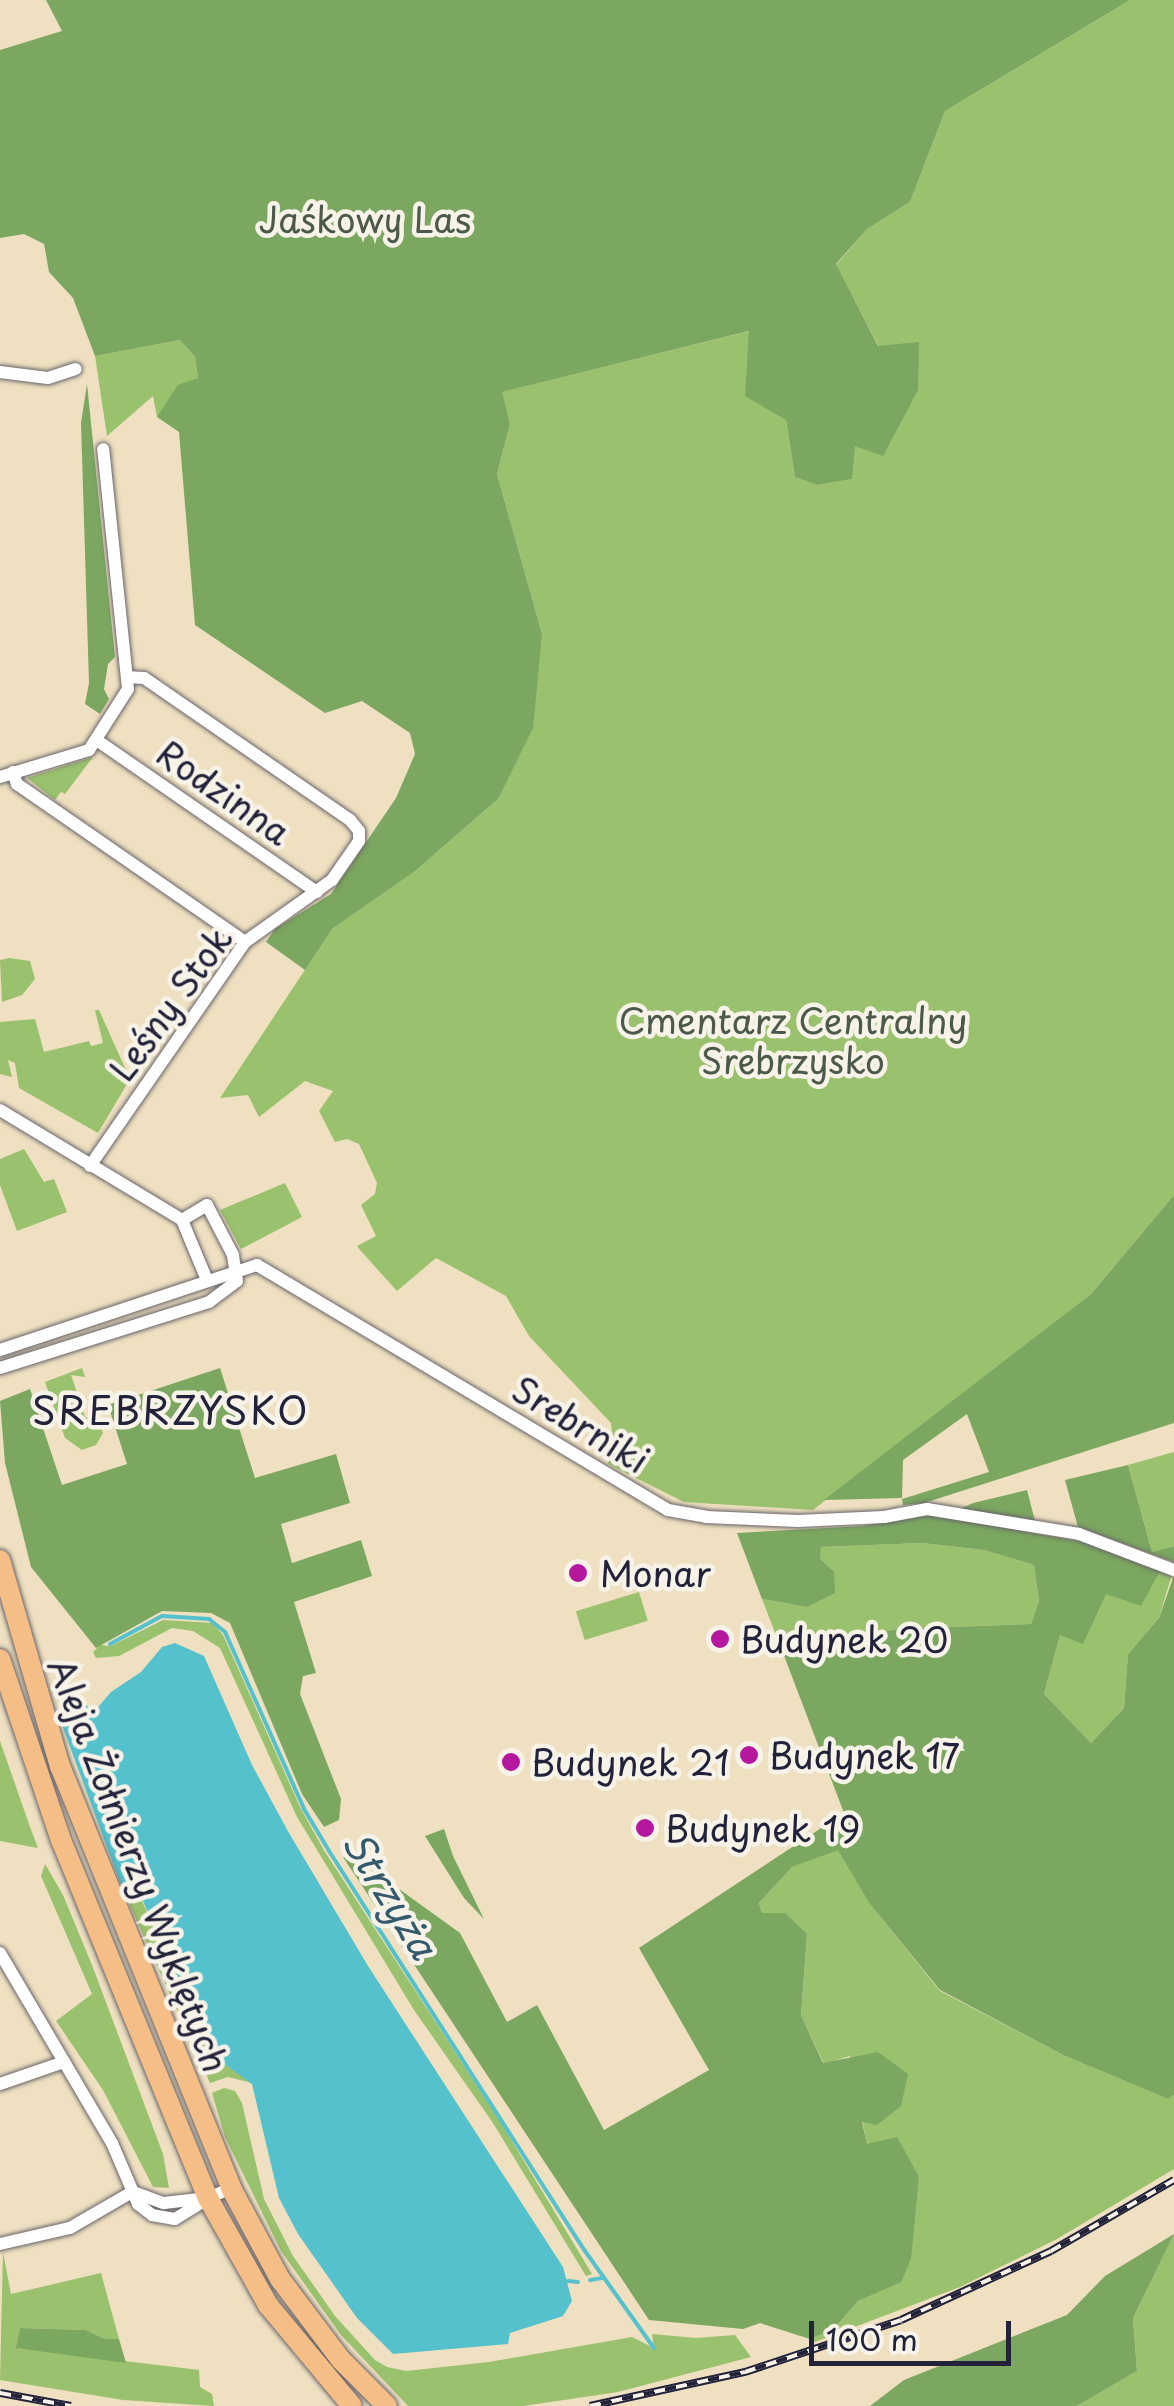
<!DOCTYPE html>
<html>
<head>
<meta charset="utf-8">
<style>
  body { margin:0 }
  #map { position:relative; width:1174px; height:2406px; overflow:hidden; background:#eee0c0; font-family:"Playpen Sans",sans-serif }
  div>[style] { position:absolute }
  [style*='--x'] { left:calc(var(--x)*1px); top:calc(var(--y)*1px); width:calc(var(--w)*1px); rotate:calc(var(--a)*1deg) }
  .green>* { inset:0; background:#9ac16d; transform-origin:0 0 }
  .forest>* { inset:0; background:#7ba760 }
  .water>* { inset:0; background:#54c1cc }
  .stream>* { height:4px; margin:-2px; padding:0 2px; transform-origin:2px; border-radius:2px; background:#54c1cc }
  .roads { filter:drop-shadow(0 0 2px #69646a) drop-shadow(0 0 2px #69646a) }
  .street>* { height:12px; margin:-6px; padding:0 6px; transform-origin:6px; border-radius:6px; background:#fff }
  .primary>* { height:20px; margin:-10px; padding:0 10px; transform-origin:10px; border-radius:10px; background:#f6be87 }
  .rail>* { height:8px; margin-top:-4px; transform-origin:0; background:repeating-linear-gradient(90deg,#f7f3e8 0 11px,#22223b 0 22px); box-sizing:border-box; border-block:2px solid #22223b }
  .dots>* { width:28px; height:28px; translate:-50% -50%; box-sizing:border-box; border:5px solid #f7f3e8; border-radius:50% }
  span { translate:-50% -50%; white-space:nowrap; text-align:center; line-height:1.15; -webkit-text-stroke:9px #f7f3e8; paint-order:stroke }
  .park-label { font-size:35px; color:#4c5a4c }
  .street-label { font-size:35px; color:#22223b }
  .poi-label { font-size:35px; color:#22223b }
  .left { translate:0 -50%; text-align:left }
  .neighbourhood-label { font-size:38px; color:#22223b; letter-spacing:2.5px }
  .water-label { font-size:38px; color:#345a6e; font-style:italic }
  .scale { position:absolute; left:809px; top:2321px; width:202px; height:45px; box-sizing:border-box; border:5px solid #22223b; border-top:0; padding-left:12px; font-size:30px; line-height:35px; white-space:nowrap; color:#22223b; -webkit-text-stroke:8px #f7f3e8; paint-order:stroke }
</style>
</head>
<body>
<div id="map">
  <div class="green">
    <div style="clip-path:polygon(1130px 0,1174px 0,1174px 1195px,1091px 1294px,813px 1510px,684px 1502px,608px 1464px,612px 1446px,619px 1443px,613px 1441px,611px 1423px,529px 1336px,506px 1296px,436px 1258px,397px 1291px,360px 1250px,357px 1246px,376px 1236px,361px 1205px,375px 1194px,377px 1183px,359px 1144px,347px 1139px,335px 1142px,319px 1111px,333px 1091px,305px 1081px,259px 1117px,248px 1095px,220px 1098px,332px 929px,414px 872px,498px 799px,542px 634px,497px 474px,510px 424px,501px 392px,750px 331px,786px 420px,795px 477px,817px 485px,851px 479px,854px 445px,919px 343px,879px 347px,836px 265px,867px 229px,910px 202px,945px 111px)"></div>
    <div style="clip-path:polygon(180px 340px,195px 357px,198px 378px,157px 417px,153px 396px,107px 436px,95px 356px)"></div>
    <div style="clip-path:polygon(93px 757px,65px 794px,61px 792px,55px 800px,27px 778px)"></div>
    <div style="clip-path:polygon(9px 958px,30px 961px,35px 979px,22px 995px,2px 1002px,0 960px)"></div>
    <div style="clip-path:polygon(95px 1010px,99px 1010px,130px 1079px,98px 1133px,19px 1088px,15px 1063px,8px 1060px,12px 1077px,0 1074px,0 1022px,35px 1019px,44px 1052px,89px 1041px,91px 1046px,103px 1043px)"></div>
    <div style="clip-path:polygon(24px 1149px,44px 1182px,54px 1179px,67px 1212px,17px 1231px,0 1185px,0 1159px)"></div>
    <div style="clip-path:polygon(285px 1183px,302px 1217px,241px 1249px,220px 1210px)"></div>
    <div style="clip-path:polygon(82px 1368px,85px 1377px,71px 1375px,85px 1417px,99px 1421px,103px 1433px,96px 1445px,82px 1450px,65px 1438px,45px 1382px)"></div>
    <div style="clip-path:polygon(1174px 1452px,1174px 1546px,1152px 1552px,1128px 1465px)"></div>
    <div style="clip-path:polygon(922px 1543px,984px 1550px,1034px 1565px,1039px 1601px,1031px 1624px,897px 1629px,783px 1653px,762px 1599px,807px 1607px,821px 1547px)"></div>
    <div style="clip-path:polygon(1161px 1569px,1172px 1574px,1159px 1618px,1128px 1654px,1124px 1708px,1091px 1743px,1044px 1694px,1060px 1635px,1106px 1594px)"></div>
    <div style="left:639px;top:1592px;width:30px;height:66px;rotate:73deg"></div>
    <div style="clip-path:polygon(163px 1620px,213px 1623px,223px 1635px,301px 1809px,325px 1852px,498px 2118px,592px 2274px,586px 2276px,493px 2123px,414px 2010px,297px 1817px,220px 1648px,193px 1631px,172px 1628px,119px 1656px,96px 1658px,93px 1652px,100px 1645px,111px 1646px)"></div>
    <div style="clip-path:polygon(0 1741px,30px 1827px,38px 1848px,0 1841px)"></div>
    <div style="clip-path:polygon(838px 1849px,869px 1903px,940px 1991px,1063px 2055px,1168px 2099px,1174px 2095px,1174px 2169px,1057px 2239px,960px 2287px,815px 2342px,810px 2339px,833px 2330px,858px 2301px,874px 2293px,912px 2221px,919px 2177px,867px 2145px,850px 2056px,824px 2064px,801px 2015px,807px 1934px,762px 1913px,759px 1903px,792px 1867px)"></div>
    <div style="clip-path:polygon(45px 1864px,63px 1895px,92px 1965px,163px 2154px,169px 2188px,153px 2187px,103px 2090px,56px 2021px,92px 1994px,41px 1876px)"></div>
    <div style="clip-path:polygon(122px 1888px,141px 1899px,213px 2056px,252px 2083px,228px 2077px,210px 2083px)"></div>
    <div style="clip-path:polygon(224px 2088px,235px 2091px,242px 2103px,264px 2199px,293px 2256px,335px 2316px,375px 2360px,387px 2367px,406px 2371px,489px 2362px,632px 2337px,654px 2348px,652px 2334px,696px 2338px,735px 2335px,751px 2357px,618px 2392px,523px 2406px,408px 2406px,341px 2335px,281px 2251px,225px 2137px,212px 2093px)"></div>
    <div style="clip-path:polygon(1174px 2234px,1174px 2406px,1077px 2406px,1137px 2371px,1133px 2318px)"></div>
    <div style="clip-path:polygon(3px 2252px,11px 2294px,101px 2273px,119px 2339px,105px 2339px,86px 2330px,20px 2328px,17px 2348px,199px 2370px,200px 2387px,212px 2394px,214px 2406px,123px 2400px,0 2380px)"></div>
  </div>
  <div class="forest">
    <div style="clip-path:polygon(46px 0,1130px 0,945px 111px,910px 202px,867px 229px,836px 264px,878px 346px,919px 342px,918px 390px,883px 456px,855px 446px,852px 479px,817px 485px,795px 477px,786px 420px,745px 396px,749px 331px,502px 392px,510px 424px,497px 474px,542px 634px,533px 728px,498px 799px,414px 872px,332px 929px,305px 970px,266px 942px,275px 929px,331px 894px,396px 798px,415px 754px,410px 733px,362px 701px,325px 713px,195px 625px,179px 432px,157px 417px,178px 385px,198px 378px,195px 357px,180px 340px,95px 356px,73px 298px,49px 272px,44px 244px,24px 234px,0 238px,0 50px,62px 31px)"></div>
    <div style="clip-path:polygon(87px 384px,115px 657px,108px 664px,104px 689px,109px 699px,100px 714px,85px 704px,89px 683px,81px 423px)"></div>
    <div style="clip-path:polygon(1174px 1195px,1174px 1423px,924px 1503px,903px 1505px,902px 1499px,989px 1472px,967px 1414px,903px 1460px,902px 1498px,824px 1500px,1091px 1294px)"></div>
    <div style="clip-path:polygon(220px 1368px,255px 1478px,336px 1454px,350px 1503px,281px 1524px,292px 1563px,361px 1540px,372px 1576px,294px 1602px,316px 1673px,303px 1676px,300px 1694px,341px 1799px,339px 1820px,324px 1827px,302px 1794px,230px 1623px,211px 1613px,162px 1611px,96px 1648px,31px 1567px,5px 1463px,0 1401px,30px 1389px,62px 1485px,127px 1464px,108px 1405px)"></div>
    <div style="clip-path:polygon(1128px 1465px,1152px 1552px,1174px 1546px,1174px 1562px,1078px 1527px,1065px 1480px)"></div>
    <div style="clip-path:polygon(1027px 1490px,1035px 1521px,958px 1510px,973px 1503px)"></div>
    <div style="clip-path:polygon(926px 1514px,1089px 1543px,1161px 1569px,1141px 1606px,1106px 1594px,1083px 1644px,1060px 1635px,1044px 1694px,1091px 1743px,1124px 1708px,1128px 1654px,1159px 1618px,1174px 1575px,1174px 2095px,1168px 2099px,1063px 2055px,940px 1990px,869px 1903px,838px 1850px,792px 1867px,759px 1903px,762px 1913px,785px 1913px,807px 1934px,801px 2015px,823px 2063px,878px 2052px,908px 2074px,901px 2106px,877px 2125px,862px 2122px,867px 2144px,897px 2137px,919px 2177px,911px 2259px,901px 2282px,858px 2301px,833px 2330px,810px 2339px,760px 2323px,743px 2329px,649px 2320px,343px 1857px,356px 1855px,369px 1873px,399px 1889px,460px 1933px,507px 2022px,537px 2005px,604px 2130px,709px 2070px,639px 1948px,844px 1813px,783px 1653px,897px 1629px,1031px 1624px,1039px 1601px,1034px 1565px,984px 1550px,922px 1543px,821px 1547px,820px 1559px,834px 1572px,835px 1593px,807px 1607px,762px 1599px,737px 1533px,863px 1526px)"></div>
    <div style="clip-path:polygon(444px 1829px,453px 1856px,484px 1919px,464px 1898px,425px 1836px)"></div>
    <div style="clip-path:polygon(1174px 2234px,1133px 2318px,1137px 2371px,1077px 2406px,870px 2406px,904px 2380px,1067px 2315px,1105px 2276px)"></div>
    <div style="clip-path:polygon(20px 2328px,86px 2330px,105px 2339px,119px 2339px,126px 2363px,16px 2348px)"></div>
  </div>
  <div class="water">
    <div style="clip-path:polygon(175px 1643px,204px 1656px,252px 1765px,289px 1833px,368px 1966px,563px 2267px,572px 2301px,563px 2316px,510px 2333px,508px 2344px,393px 2354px,357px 2318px,298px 2234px,279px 2198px,252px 2084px,213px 2056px,142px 1899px,122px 1888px,59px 1717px,83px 1701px,93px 1713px,111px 1692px,141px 1672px,162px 1647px)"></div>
  </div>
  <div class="stream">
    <div style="--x:110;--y:1644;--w:59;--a:-28.3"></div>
    <div style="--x:162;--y:1616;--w:47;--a:3.7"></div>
    <div style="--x:209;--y:1619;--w:21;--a:39"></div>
    <div style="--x:225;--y:1632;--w:194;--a:65.9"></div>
    <div style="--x:304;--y:1809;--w:49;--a:59.2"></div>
    <div style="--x:329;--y:1851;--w:475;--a:57.4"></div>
    <div style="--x:585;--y:2251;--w:119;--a:54.6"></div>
    <div style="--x:590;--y:2280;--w:12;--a:-9"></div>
    <div style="--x:568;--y:2281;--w:10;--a:6"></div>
  </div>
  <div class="roads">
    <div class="street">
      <div style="--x:0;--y:372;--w:48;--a:7.1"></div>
      <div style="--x:48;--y:378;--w:29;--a:-18"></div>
      <div style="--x:98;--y:741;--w:266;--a:34.6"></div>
      <div style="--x:13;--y:772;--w:13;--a:72"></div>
      <div style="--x:17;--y:784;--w:277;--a:34.7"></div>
      <div style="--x:0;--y:777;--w:93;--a:-16.9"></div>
      <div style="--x:89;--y:750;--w:72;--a:-57.4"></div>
      <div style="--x:128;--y:689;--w:241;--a:-95.9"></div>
      <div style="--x:0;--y:1110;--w:213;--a:31.1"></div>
      <div style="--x:90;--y:1166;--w:272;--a:-55.3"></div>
      <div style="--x:245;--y:942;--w:107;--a:-35.5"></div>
      <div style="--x:332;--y:880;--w:47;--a:-55.3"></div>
      <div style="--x:359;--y:841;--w:10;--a:-90"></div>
      <div style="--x:359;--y:831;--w:14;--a:-129"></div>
      <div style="--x:350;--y:820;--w:250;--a:-145.4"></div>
      <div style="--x:144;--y:678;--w:17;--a:-177"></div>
      <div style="--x:182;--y:1220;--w:65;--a:67.4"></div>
      <div style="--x:0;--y:1350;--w:271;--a:-18.3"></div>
      <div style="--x:257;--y:1265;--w:478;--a:30.8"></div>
      <div style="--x:668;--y:1510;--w:39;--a:10"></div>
      <div style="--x:706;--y:1517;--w:92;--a:2.5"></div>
      <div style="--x:798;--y:1521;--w:86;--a:-2.7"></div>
      <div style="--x:884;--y:1517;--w:44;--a:-10.5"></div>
      <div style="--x:927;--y:1509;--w:154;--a:9.3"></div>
      <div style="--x:1079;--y:1534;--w:102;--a:20.8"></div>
      <div style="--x:0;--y:1368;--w:219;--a:-17.5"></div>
      <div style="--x:209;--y:1302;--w:35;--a:-37"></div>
      <div style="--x:237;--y:1281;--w:26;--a:-99"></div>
      <div style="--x:233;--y:1255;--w:56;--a:-117.5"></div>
      <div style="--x:207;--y:1205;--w:29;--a:149"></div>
      <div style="--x:0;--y:1953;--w:221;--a:59.5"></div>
      <div style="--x:112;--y:2143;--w:66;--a:66.9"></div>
      <div style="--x:138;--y:2204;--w:18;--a:38"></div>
      <div style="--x:152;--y:2215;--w:23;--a:10"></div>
      <div style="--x:175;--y:2219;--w:39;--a:-32"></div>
      <div style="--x:0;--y:2084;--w:68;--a:-19"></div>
      <div style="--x:133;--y:2192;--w:33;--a:20"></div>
      <div style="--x:164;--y:2203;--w:44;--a:-6.5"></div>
      <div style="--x:208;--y:2198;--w:25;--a:-23"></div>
      <div style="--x:0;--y:2244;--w:72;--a:-12.9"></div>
      <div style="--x:70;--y:2228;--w:72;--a:-30.1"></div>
    </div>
    <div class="primary">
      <div style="--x:0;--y:1560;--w:215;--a:73.8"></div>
      <div style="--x:60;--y:1766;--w:455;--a:67.9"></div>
      <div style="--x:231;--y:2188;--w:103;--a:61.7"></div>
      <div style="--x:280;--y:2279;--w:101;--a:53"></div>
      <div style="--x:341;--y:2360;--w:65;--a:45"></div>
      <div style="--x:0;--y:1659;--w:191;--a:71.4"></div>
      <div style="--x:61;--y:1840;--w:387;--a:67.7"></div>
      <div style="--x:208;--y:2198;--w:123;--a:60.7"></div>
      <div style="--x:268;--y:2305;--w:131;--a:50.3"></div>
    </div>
  </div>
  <div class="rail">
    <div style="--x:0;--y:2393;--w:72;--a:10.4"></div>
    <div style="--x:590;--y:2406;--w:159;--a:-12.4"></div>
    <div style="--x:745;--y:2372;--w:164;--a:-18.4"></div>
    <div style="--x:901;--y:2320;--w:165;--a:-24.7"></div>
    <div style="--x:1051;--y:2251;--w:142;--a:-30"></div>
  </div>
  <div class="dots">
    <div style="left:578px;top:1573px;background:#b5179e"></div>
    <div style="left:720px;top:1639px;background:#b5179e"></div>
    <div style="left:749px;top:1755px;background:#b5179e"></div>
    <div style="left:511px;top:1762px;background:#b5179e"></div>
    <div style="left:645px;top:1828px;background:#b5179e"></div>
  </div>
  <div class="park-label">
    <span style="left:365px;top:219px">Jaśkowy Las</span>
    <span style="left:793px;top:1040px">Cmentarz Centralny<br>Srebrzysko</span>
  </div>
  <div class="street-label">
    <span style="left:224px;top:792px;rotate:35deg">Rodzinna</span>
    <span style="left:170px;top:1003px;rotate:-54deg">Leśny Stok</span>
    <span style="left:581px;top:1424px;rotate:31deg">Srebrniki</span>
    <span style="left:139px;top:1865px;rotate:69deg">Aleja Żołnierzy Wyklętych</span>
  </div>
  <div class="poi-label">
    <span class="left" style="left:600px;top:1573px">Monar</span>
    <span class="left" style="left:740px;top:1639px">Budynek 20</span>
    <span class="left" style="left:769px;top:1755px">Budynek 17</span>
    <span class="left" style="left:531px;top:1762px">Budynek 21</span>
    <span class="left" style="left:665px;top:1828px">Budynek 19</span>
  </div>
  <div class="neighbourhood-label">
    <span style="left:171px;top:1410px">SREBRZYSKO</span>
  </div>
  <div class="water-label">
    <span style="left:391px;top:1894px;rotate:58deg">Strzyża</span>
  </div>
  <div class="scale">100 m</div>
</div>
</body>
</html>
